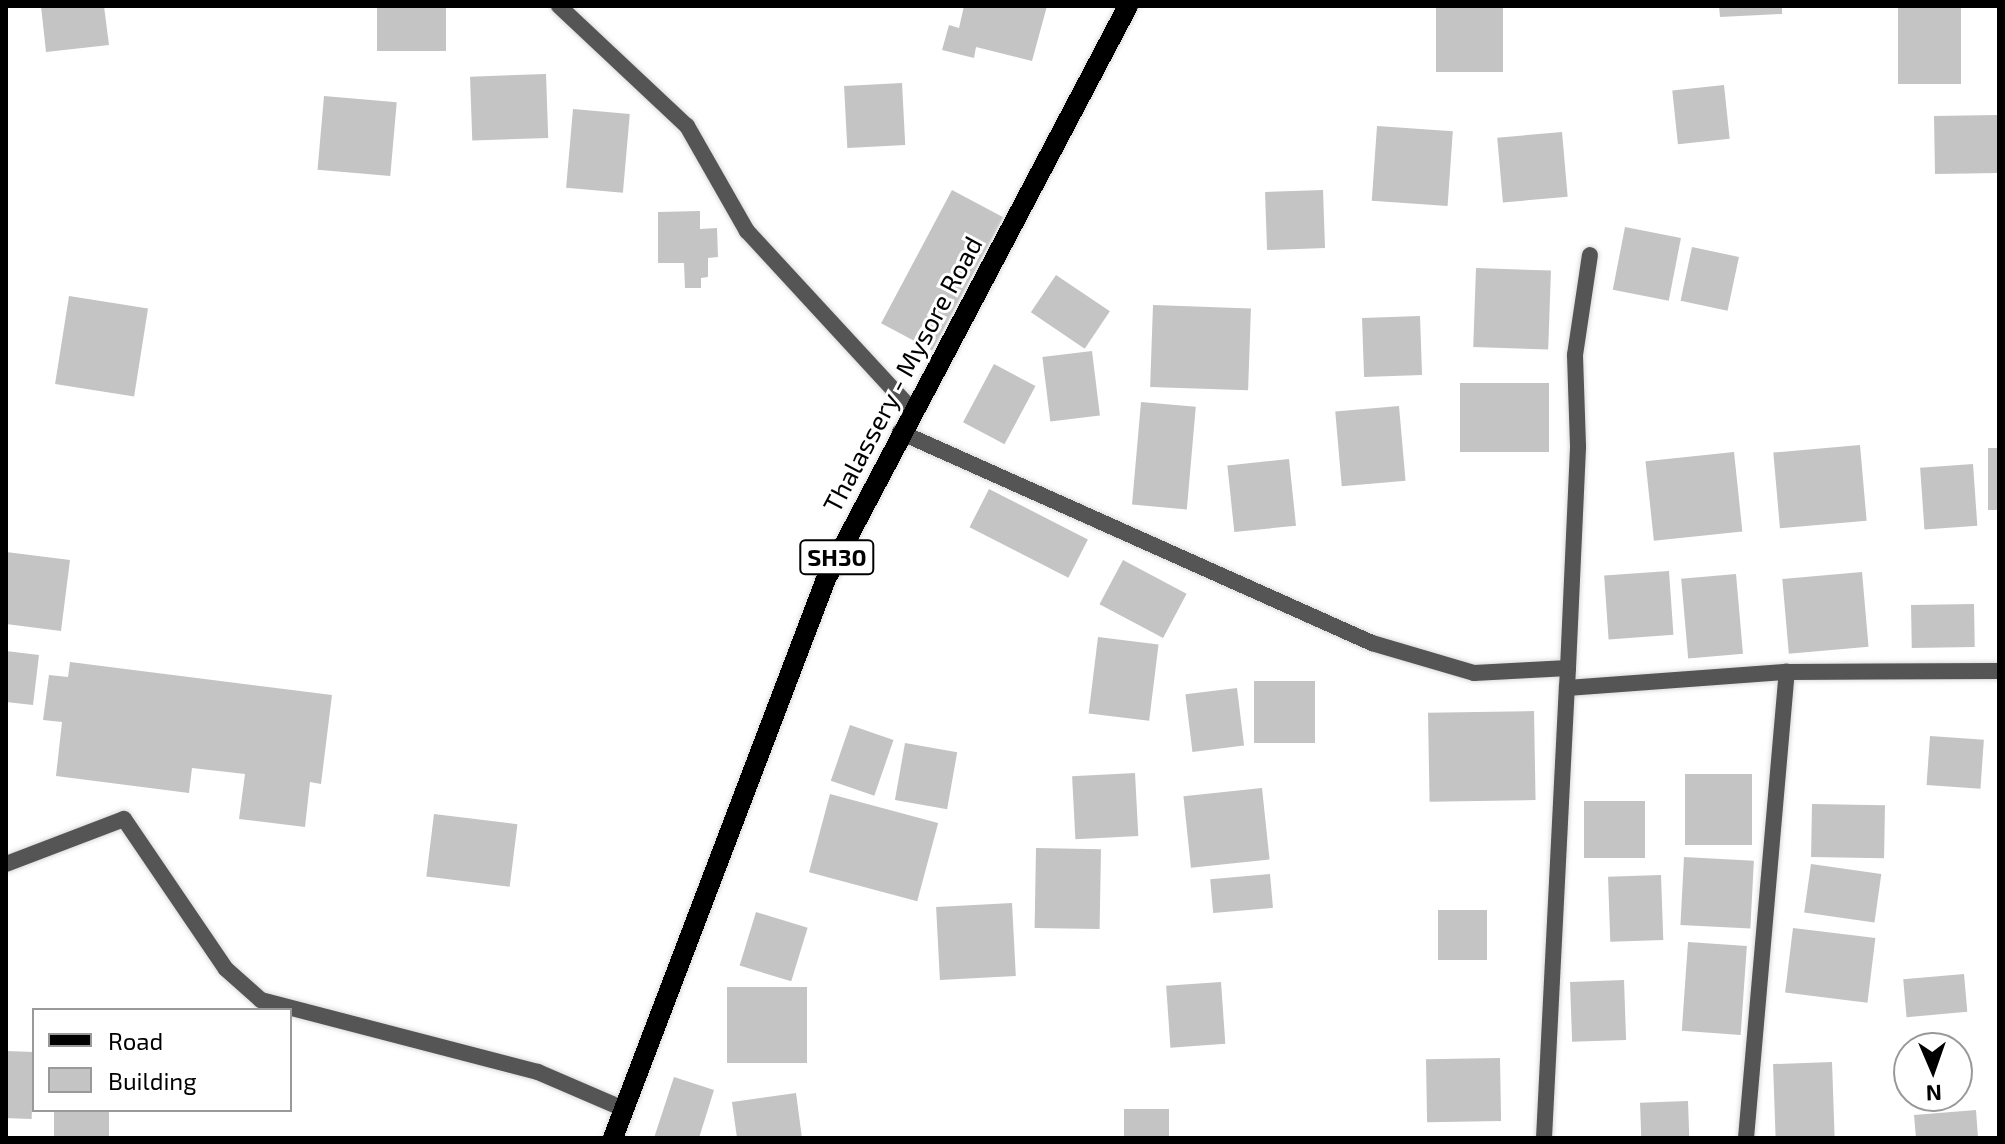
<!DOCTYPE html>
<html>
<head>
<meta charset="utf-8">
<style>
  body { margin:0 }
  #map { position:relative; width:2005px; height:1144px; overflow:hidden; background:#fff; font-family:"Exo 2",sans-serif }
  div>[style] { position:absolute }
  [style*='--x'] { left:calc(var(--x)*1px); top:calc(var(--y)*1px); width:calc(var(--w)*1px); rotate:calc(var(--a)*1deg) }
  .building>* { inset:0; background:#c4c4c4; transform-origin:0 0 }
  .roads { filter:drop-shadow(0 0 2px #dbdbdb) drop-shadow(0 0 2px #dbdbdb) }
  .minor>* { height:16px; margin:-8px; padding:0 8px; transform-origin:8px; border-radius:8px; background:#555 }
  .primary>* { height:20px; margin:-10px; padding:0 10px; transform-origin:10px; border-radius:10px; background:#000 }
  span { translate:-50% -50%; white-space:nowrap; text-align:center; line-height:1.15; -webkit-text-stroke:6px #fff; paint-order:stroke }
  .shield-label span { padding:2px 6px; background:#fff; border:2px solid; border-radius:6px; -webkit-text-stroke-width:0 }
  .shield-label { font-size:24px; color:#000; font-weight:700 }
  .street-label { font-size:26px; color:#000 }
  .frame { position:absolute; inset:0; border:8px solid #000; pointer-events:none }
  .legend { position:absolute; left:32px; top:1008px; width:260px; height:104px; box-sizing:border-box; background:#fff; border:2px solid #999; margin:0; padding:10px 14px; list-style:none; font-size:24px; color:#000 }
  .legend li { display:flex; align-items:center; gap:16px; height:40px }
  .legend b { width:40px; border:2px solid #999 }
  .north { position:absolute; left:1893px; top:1032px; width:80px; height:80px; box-sizing:border-box; background:#fff; border:2px solid #999; border-radius:50%; rotate:178deg; font-size:22px; font-weight:700; line-height:32px; text-align:center; color:#000 }
  .north::after { content:''; display:block; margin:auto; width:28px; height:36px; background:#000; clip-path:polygon(50% 0,100% 100%,50% 72%,0 100%) }
</style>
</head>
<body>
<div id="map">
  <div class="building">
    <div style="clip-path:polygon(41px 6px,104px 6px,109px 45px,46px 52px)"></div>
    <div style="left:377px;top:6px;width:69px;height:45px"></div>
    <div style="clip-path:polygon(964px 6px,1047px 6px,1032px 61px,976px 47px,974px 58px,942px 50px,949px 25px,959px 28px)"></div>
    <div style="left:1436px;top:6px;width:67px;height:66px"></div>
    <div style="clip-path:polygon(1719px 6px,1782px 6px,1782px 14px,1720px 17px)"></div>
    <div style="left:1898px;top:6px;width:63px;height:78px"></div>
    <div style="left:546px;top:74px;width:64px;height:76px;rotate:88deg"></div>
    <div style="left:902px;top:83px;width:62px;height:58px;rotate:87deg"></div>
    <div style="left:1724px;top:85px;width:54px;height:52px;rotate:84deg"></div>
    <div style="left:324px;top:96px;width:73px;height:74px;rotate:5deg"></div>
    <div style="left:573px;top:109px;width:57px;height:79px;rotate:5deg"></div>
    <div style="left:1997px;top:115px;width:58px;height:63px;rotate:89deg"></div>
    <div style="left:1377px;top:126px;width:76px;height:75px;rotate:4deg"></div>
    <div style="left:1562px;top:132px;width:65px;height:65px;rotate:85deg"></div>
    <div style="left:952px;top:190px;width:58px;height:151px;rotate:28deg"></div>
    <div style="left:1323px;top:190px;width:58px;height:58px;rotate:88deg"></div>
    <div style="clip-path:polygon(700px 211px,700px 229px,717px 228px,718px 257px,708px 258px,708px 277px,701px 278px,701px 288px,685px 288px,684px 263px,658px 263px,658px 212px)"></div>
    <div style="left:1625px;top:227px;width:57px;height:64px;rotate:11deg"></div>
    <div style="left:1692px;top:247px;width:48px;height:55px;rotate:12deg"></div>
    <div style="left:1476px;top:268px;width:75px;height:79px;rotate:2deg"></div>
    <div style="left:1056px;top:275px;width:65px;height:45px;rotate:34deg"></div>
    <div style="left:69px;top:296px;width:80px;height:89px;rotate:9deg"></div>
    <div style="left:1153px;top:305px;width:98px;height:82px;rotate:2deg"></div>
    <div style="left:1420px;top:316px;width:59px;height:58px;rotate:88deg"></div>
    <div style="left:1092px;top:351px;width:65px;height:50px;rotate:83deg"></div>
    <div style="left:994px;top:364px;width:47px;height:66px;rotate:28deg"></div>
    <div style="left:1460px;top:383px;width:89px;height:69px"></div>
    <div style="left:1141px;top:402px;width:55px;height:103px;rotate:5deg"></div>
    <div style="left:1399px;top:406px;width:75px;height:64px;rotate:85deg"></div>
    <div style="left:1860px;top:445px;width:76px;height:87px;rotate:85deg"></div>
    <div style="left:1999px;top:448px;width:62px;height:11px;rotate:90deg"></div>
    <div style="left:1734px;top:452px;width:80px;height:89px;rotate:84deg"></div>
    <div style="left:1289px;top:459px;width:67px;height:62px;rotate:84deg"></div>
    <div style="left:1973px;top:464px;width:62px;height:53px;rotate:86deg"></div>
    <div style="left:989px;top:489px;width:111px;height:43px;rotate:27deg"></div>
    <div style="clip-path:polygon(6px 552px,70px 560px,61px 631px,6px 624px)"></div>
    <div style="left:1123px;top:560px;width:72px;height:50px;rotate:28deg"></div>
    <div style="left:1669px;top:571px;width:64px;height:65px;rotate:86deg"></div>
    <div style="left:1862px;top:572px;width:75px;height:80px;rotate:85deg"></div>
    <div style="left:1736px;top:574px;width:80px;height:55px;rotate:85deg"></div>
    <div style="left:1974px;top:604px;width:43px;height:63px;rotate:89deg"></div>
    <div style="left:1098px;top:637px;width:61px;height:77px;rotate:7deg"></div>
    <div style="clip-path:polygon(6px 651px,39px 655px,33px 705px,6px 702px)"></div>
    <div style="clip-path:polygon(70px 662px,332px 695px,321px 784px,310px 782px,305px 827px,239px 819px,245px 774px,192px 768px,189px 793px,56px 776px,62px 722px,43px 720px,49px 675px,68px 677px)"></div>
    <div style="left:1254px;top:681px;width:61px;height:62px"></div>
    <div style="left:1237px;top:688px;width:58px;height:52px;rotate:83deg"></div>
    <div style="left:1534px;top:711px;width:89px;height:106px;rotate:89deg"></div>
    <div style="left:850px;top:725px;width:46px;height:59px;rotate:19deg"></div>
    <div style="left:1930px;top:736px;width:54px;height:49px;rotate:4deg"></div>
    <div style="left:905px;top:743px;width:53px;height:58px;rotate:10deg"></div>
    <div style="left:1135px;top:773px;width:63px;height:63px;rotate:87deg"></div>
    <div style="left:1685px;top:774px;width:67px;height:71px"></div>
    <div style="left:1262px;top:788px;width:72px;height:79px;rotate:84deg"></div>
    <div style="left:830px;top:794px;width:112px;height:81px;rotate:15deg"></div>
    <div style="left:1584px;top:801px;width:61px;height:57px"></div>
    <div style="left:1812px;top:804px;width:73px;height:53px;rotate:1deg"></div>
    <div style="left:434px;top:814px;width:84px;height:63px;rotate:7deg"></div>
    <div style="left:1036px;top:848px;width:65px;height:80px;rotate:1deg"></div>
    <div style="left:1684px;top:857px;width:70px;height:68px;rotate:3deg"></div>
    <div style="left:1811px;top:864px;width:71px;height:49px;rotate:8deg"></div>
    <div style="left:1270px;top:874px;width:34px;height:60px;rotate:85deg"></div>
    <div style="left:1661px;top:875px;width:65px;height:53px;rotate:88deg"></div>
    <div style="left:1012px;top:903px;width:73px;height:76px;rotate:87deg"></div>
    <div style="left:1487px;top:910px;width:50px;height:49px;rotate:90deg"></div>
    <div style="left:756px;top:912px;width:54px;height:56px;rotate:17deg"></div>
    <div style="left:1793px;top:928px;width:83px;height:65px;rotate:7deg"></div>
    <div style="left:1688px;top:942px;width:59px;height:89px;rotate:4deg"></div>
    <div style="left:1964px;top:974px;width:38px;height:61px;rotate:85deg"></div>
    <div style="left:1624px;top:980px;width:60px;height:54px;rotate:88deg"></div>
    <div style="left:1221px;top:982px;width:62px;height:55px;rotate:86deg"></div>
    <div style="left:807px;top:987px;width:76px;height:80px;rotate:90deg"></div>
    <div style="left:6px;top:1051px;width:28px;height:67px;rotate:2deg"></div>
    <div style="left:1500px;top:1058px;width:63px;height:74px;rotate:89deg"></div>
    <div style="left:1832px;top:1062px;width:76px;height:59px;rotate:88deg"></div>
    <div style="clip-path:polygon(674px 1077px,714px 1090px,699px 1138px,654px 1138px)"></div>
    <div style="clip-path:polygon(796px 1093px,802px 1138px,737px 1138px,732px 1102px)"></div>
    <div style="left:1688px;top:1101px;width:37px;height:48px;rotate:88deg"></div>
    <div style="left:1124px;top:1109px;width:45px;height:29px"></div>
    <div style="left:54px;top:1110px;width:55px;height:28px"></div>
    <div style="clip-path:polygon(1976px 1110px,1978px 1138px,1916px 1138px,1914px 1115px)"></div>
  </div>
  <div class="roads">
    <div class="minor">
      <div style="--x:559;--y:6;--w:175;--a:43.2"></div>
      <div style="--x:687;--y:126;--w:121;--a:60.3"></div>
      <div style="--x:747;--y:231;--w:243;--a:47.3"></div>
      <div style="--x:900;--y:432;--w:517;--a:24.09"></div>
      <div style="--x:1372;--y:643;--w:106;--a:16.4"></div>
      <div style="--x:1474;--y:673;--w:94;--a:-3"></div>
      <div style="--x:1568;--y:668;--w:20;--a:93"></div>
      <div style="--x:1567;--y:688;--w:221;--a:-4.2"></div>
      <div style="--x:1787;--y:672;--w:212;--a:-0.3"></div>
      <div style="--x:1568;--y:668;--w:222;--a:-87.4"></div>
      <div style="--x:1578;--y:446;--w:91;--a:-91.9"></div>
      <div style="--x:1575;--y:355;--w:101;--a:-81.5"></div>
      <div style="--x:6;--y:864;--w:126;--a:-20.9"></div>
      <div style="--x:124;--y:819;--w:181;--a:55.8"></div>
      <div style="--x:226;--y:969;--w:47;--a:41.5"></div>
      <div style="--x:261;--y:1000;--w:286;--a:14.6"></div>
      <div style="--x:538;--y:1072;--w:94;--a:23.3"></div>
      <div style="--x:1544;--y:1138;--w:451;--a:-87.1"></div>
      <div style="--x:1746;--y:1138;--w:468;--a:-85"></div>
    </div>
    <div class="primary">
      <div style="--x:613;--y:1138;--w:598;--a:-69.14"></div>
      <div style="--x:826;--y:579;--w:648;--a:-62.21"></div>
    </div>
  </div>
  <div class="shield-label">
    <span style="left:837px;top:557px">SH30</span>
  </div>
  <div class="street-label">
    <span style="left:902px;top:374px;rotate:-62deg">Thalassery - Mysore Road</span>
  </div>
  <div class="frame"></div>
  <ul class="legend">
  <li><b style="height:10px;background:#000"></b>Road</li>
  <li><b style="height:22px;background:#c4c4c4"></b>Building</li>
  </ul>
  <div class="north">N</div>
</div>
</body>
</html>
